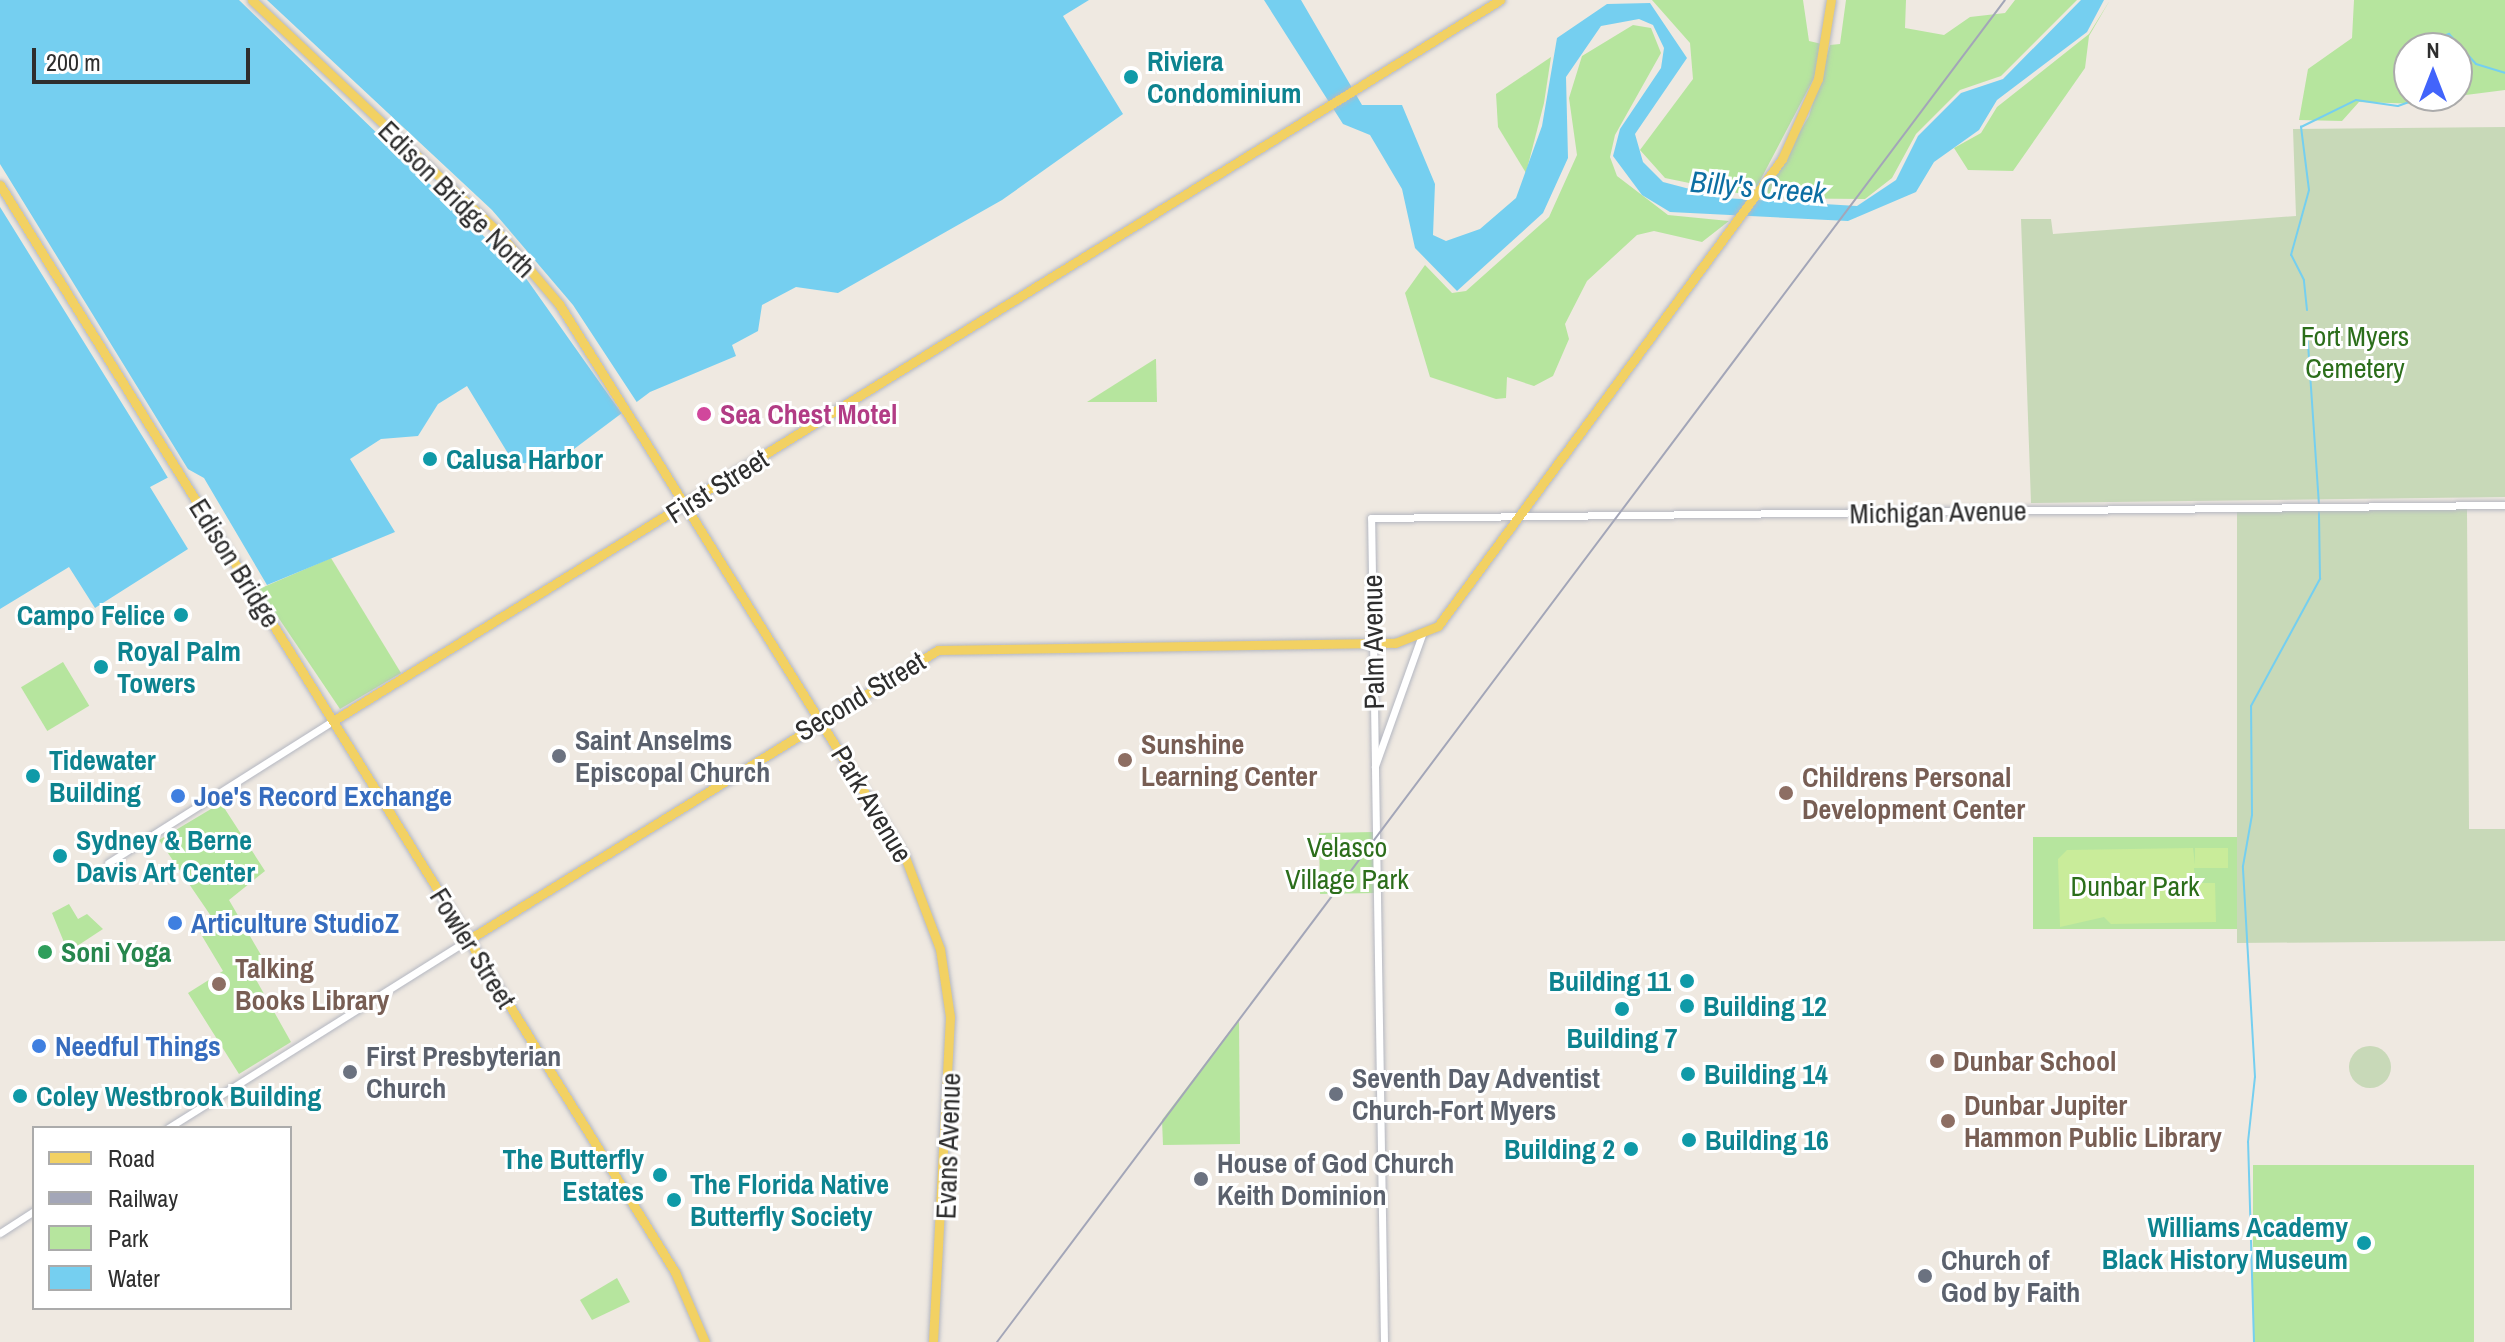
<!DOCTYPE html>
<html>
<head>
<meta charset="utf-8">
<style>
  body { margin:0 }
  #map { position:relative; width:2505px; height:1342px; overflow:hidden; background:#efe9e1; font-family:"Archivo Narrow",sans-serif }
  div>[style] { position:absolute }
  [style*='--x'] { left:calc(var(--x)*1px); top:calc(var(--y)*1px); width:calc(var(--w)*1px); rotate:calc(var(--a)*1deg) }
  .green>* { inset:0; background:#b6e59e; transform-origin:0 0 }
  .cemetery>* { inset:0; background:#c8d9b8 }
  .round { border-radius:50% }
  .pitch>* { inset:0; background:#c9ec9a }
  .water>* { inset:0; background:#75cff0 }
  .pier>* { inset:0; background:#efe9e1 }
  .stream>* { height:2px; margin:-1px; padding:0 1px; transform-origin:1px; border-radius:1px; background:#75cff0 }
  .roads { filter:drop-shadow(0 0 2px #b4b7c1) drop-shadow(0 0 2px #b4b7c1) }
  .tertiary>* { height:7px; margin:-3.5px; padding:0 3.5px; transform-origin:3.5px; border-radius:3.5px; background:#fff }
  .primary>* { height:9px; margin:-4.5px; padding:0 4.5px; transform-origin:4.5px; border-radius:4.5px; background:#f2d163 }
  .rail>* { height:2px; margin:-1px; padding:0 1px; transform-origin:1px; border-radius:1px; background:#a3a6b8 }
  .dots>* { width:22px; height:22px; translate:-50% -50%; box-sizing:border-box; border:4px solid #fff; border-radius:50% }
  span { translate:-50% -50%; white-space:nowrap; text-align:center; line-height:1.15; -webkit-text-stroke:6px #fff; paint-order:stroke }
  .culture-label { font-size:28px; color:#0d838f; font-weight:700 }
  .left { translate:0 -50%; text-align:left }
  .right { translate:-100% -50%; text-align:right }
  .street-label { font-size:28px; color:#2e2e2e }
  .park-label { font-size:28px; color:#2c6e1b }
  .hotel-label { font-size:28px; color:#b23c85; font-weight:700 }
  .worship-label { font-size:28px; color:#5b616d; font-weight:700 }
  .education-label { font-size:28px; color:#785e54; font-weight:700 }
  .shop-label { font-size:28px; color:#366cbe; font-weight:700 }
  .leisure-label { font-size:28px; color:#27864d; font-weight:700 }
  .water-label { font-size:30px; color:#0d6fa3; font-style:italic }
  .legend { position:absolute; left:32px; top:1126px; width:260px; height:184px; box-sizing:border-box; background:#fff; border:2px solid #ababab; margin:0; padding:10px 14px; list-style:none; font-size:24px; color:#2e2e2e }
  .legend li { display:flex; align-items:center; gap:16px; height:40px }
  .legend b { width:40px; border:2px solid #ababab }
  .north { position:absolute; left:2393px; top:32px; width:80px; height:80px; box-sizing:border-box; background:#fff; border:2px solid #ababab; border-radius:50%; rotate:0deg; font-size:22px; font-weight:700; line-height:32px; text-align:center; color:#2e2e2e }
  .north::after { content:''; display:block; margin:auto; width:28px; height:36px; background:#4264fb; clip-path:polygon(50% 0,100% 100%,50% 72%,0 100%) }
  .scale { position:absolute; left:32px; top:48px; width:218px; height:36px; box-sizing:border-box; border:4px solid #2e2e2e; border-top:0; padding-left:10px; font-size:24px; line-height:28px; white-space:nowrap; color:#2e2e2e; -webkit-text-stroke:6px #fff; paint-order:stroke }
</style>
</head>
<body>
<div id="map">
  <div class="green">
    <div style="clip-path:polygon(1652px 0,1803px 0,1809px 41px,1822px 44px,1814px 78px,1752px 196px,1665px 178px,1640px 150px,1693px 79px,1690px 43px)"></div>
    <div style="clip-path:polygon(1846px 0,1906px 0,1905px 28px,1944px 35px,1970px 17px,2005px 13px,2015px 0,2077px 0,2001px 76px,1960px 90px,1916px 134px,1892px 178px,1865px 199px,1760px 198px,1809px 116px,1830px 45px,1840px 44px)"></div>
    <div style="clip-path:polygon(2110px 0,2089px 36px,2085px 68px,2013px 171px,1968px 170px,1954px 148px,1981px 133px,1997px 107px,2089px 34px)"></div>
    <div style="clip-path:polygon(2354px 0,2505px 0,2505px 90px,2458px 96px,2457px 48px,2409px 48px,2409px 96px,2426px 96px,2420px 104px,2359px 102px,2342px 121px,2299px 120px,2308px 69px,2352px 38px)"></div>
    <div style="clip-path:polygon(1633px 25px,1651px 28px,1661px 53px,1615px 135px,1610px 157px,1617px 176px,1668px 215px,1729px 221px,1702px 242px,1654px 231px,1637px 235px,1587px 281px,1565px 324px,1569px 339px,1553px 376px,1534px 386px,1507px 377px,1506px 398px,1496px 399px,1430px 377px,1405px 293px,1425px 265px,1452px 293px,1466px 291px,1549px 217px,1577px 155px,1569px 98px,1582px 56px)"></div>
    <div style="clip-path:polygon(1551px 57px,1544px 103px,1526px 173px,1498px 127px,1496px 94px)"></div>
    <div style="clip-path:polygon(1156px 359px,1157px 402px,1087px 402px,1155px 359px)"></div>
    <div style="clip-path:polygon(331px 558px,401px 673px,340px 709px,259px 589px)"></div>
    <div style="left:63px;top:662px;width:51px;height:49px;rotate:59deg"></div>
    <div style="clip-path:polygon(221px 803px,265px 871px,229px 900px,268px 967px,254px 976px,291px 1042px,239px 1074px,188px 993px,223px 971px,199px 931px,213px 919px,159px 840px)"></div>
    <div style="left:1375px;top:832px;width:61px;height:56px;rotate:89deg"></div>
    <div style="left:2237px;top:837px;width:92px;height:204px;rotate:90deg"></div>
    <div style="clip-path:polygon(69px 904px,78px 919px,87px 914px,103px 929px,68px 952px,52px 913px)"></div>
    <div style="clip-path:polygon(1239px 1019px,1240px 1144px,1163px 1145px,1162px 1120px)"></div>
    <div style="left:2474px;top:1165px;width:177px;height:221px;rotate:90deg"></div>
    <div style="clip-path:polygon(617px 1278px,630px 1302px,592px 1320px,580px 1300px)"></div>
  </div>
  <div class="cemetery">
    <div style="clip-path:polygon(2505px 127px,2505px 497px,2031px 503px,2021px 219px,2051px 219px,2053px 234px,2296px 216px,2293px 129px)"></div>
    <div style="clip-path:polygon(2467px 509px,2469px 829px,2505px 829px,2505px 941px,2237px 943px,2237px 512px)"></div>
    <div class="round" style="left:2349px;top:1046px;width:42px;height:42px"></div>
  </div>
  <div class="pitch">
    <div style="clip-path:polygon(2193px 848px,2195px 865px,2195px 848px,2228px 848px,2228px 868px,2194px 868px,2195px 902px,2196px 883px,2215px 883px,2216px 922px,2111px 924px,2104px 917px,2060px 927px,2058px 859px,2067px 850px)"></div>
  </div>
  <div class="water">
    <div style="clip-path:polygon(0 0,1089px 0,1063px 16px,1123px 114px,1002px 200px,838px 293px,796px 287px,762px 305px,758px 331px,732px 345px,736px 356px,650px 392px,566px 455px,515px 465px,467px 386px,438px 404px,418px 436px,381px 439px,350px 459px,395px 532px,267px 585px,204px 478px,186px 468px,150px 487px,188px 549px,95px 608px,69px 567px,0 609px)"></div>
    <div style="clip-path:polygon(1264px 0,1301px 0,1362px 105px,1402px 105px,1435px 184px,1433px 235px,1446px 241px,1480px 229px,1516px 198px,1542px 126px,1557px 38px,1607px 4px,1650px 3px,1687px 58px,1635px 134px,1643px 162px,1663px 182px,1724px 198px,1857px 206px,1896px 180px,1918px 136px,1961px 93px,2003px 79px,2081px 0,2104px 0,2087px 32px,1997px 100px,1979px 130px,1934px 162px,1916px 192px,1848px 221px,1670px 212px,1642px 195px,1613px 156px,1620px 129px,1661px 68px,1664px 48px,1653px 25px,1639px 19px,1601px 26px,1566px 77px,1568px 158px,1543px 213px,1457px 291px,1415px 248px,1402px 189px,1370px 135px,1343px 124px)"></div>
  </div>
  <div class="pier">
    <div style="clip-path:polygon(239px 0,267px 0,492px 210px,573px 305px,638px 404px,622px 414px,523px 274px)"></div>
    <div style="clip-path:polygon(0 164px,191px 474px,168px 478px,159px 463px,0 207px)"></div>
  </div>
  <div class="stream">
    <div style="--x:2414;--y:48;--w:38;--a:-22"></div>
    <div style="--x:2449;--y:34;--w:40;--a:48"></div>
    <div style="--x:2476;--y:64;--w:30;--a:17"></div>
    <div style="--x:2307;--y:310;--w:30;--a:-96"></div>
    <div style="--x:2304;--y:280;--w:28;--a:-117"></div>
    <div style="--x:2291;--y:255;--w:67;--a:-74.5"></div>
    <div style="--x:2309;--y:190;--w:64;--a:-97.2"></div>
    <div style="--x:2301;--y:127;--w:61;--a:-26.1"></div>
    <div style="--x:2356;--y:100;--w:42;--a:8.1"></div>
    <div style="--x:2398;--y:106;--w:29;--a:-20"></div>
    <div style="--x:2307;--y:329;--w:176;--a:86.1"></div>
    <div style="--x:2254;--y:1342;--w:200;--a:-91.7"></div>
    <div style="--x:2248;--y:1142;--w:65;--a:-83.9"></div>
    <div style="--x:2255;--y:1077;--w:211;--a:-93.3"></div>
    <div style="--x:2243;--y:866;--w:52;--a:-80"></div>
    <div style="--x:2252;--y:815;--w:109;--a:-90.5"></div>
    <div style="--x:2251;--y:706;--w:145;--a:-61.5"></div>
    <div style="--x:2320;--y:579;--w:67;--a:-90.9"></div>
  </div>
  <div class="roads">
    <div class="tertiary">
      <div style="--x:1375;--y:766;--w:248;--a:-90.9"></div>
      <div style="--x:1371;--y:518;--w:1134;--a:-0.66"></div>
      <div style="--x:108;--y:863;--w:266;--a:-32.3"></div>
      <div style="--x:168;--y:1128;--w:354;--a:-32.1"></div>
      <div style="--x:0;--y:1233;--w:40;--a:-32.9"></div>
      <div style="--x:1384;--y:1342;--w:576;--a:-90.9"></div>
      <div style="--x:1375;--y:766;--w:139;--a:-70.3"></div>
    </div>
    <div class="primary">
      <div style="--x:252;--y:0;--w:337;--a:43.3"></div>
      <div style="--x:497;--y:231;--w:96;--a:49.7"></div>
      <div style="--x:559;--y:304;--w:652;--a:57.97"></div>
      <div style="--x:905;--y:857;--w:98;--a:69.2"></div>
      <div style="--x:940;--y:949;--w:69;--a:81.6"></div>
      <div style="--x:950;--y:1017;--w:325;--a:93"></div>
      <div style="--x:0;--y:185;--w:1280;--a:58.16"></div>
      <div style="--x:675;--y:1272;--w:76;--a:66.8"></div>
      <div style="--x:333;--y:721;--w:1372;--a:-31.71"></div>
      <div style="--x:468;--y:940;--w:552;--a:-31.68"></div>
      <div style="--x:938;--y:650;--w:457;--a:-0.9"></div>
      <div style="--x:1395;--y:643;--w:46;--a:-21.6"></div>
      <div style="--x:1438;--y:626;--w:580;--a:-53.62"></div>
      <div style="--x:1782;--y:159;--w:88;--a:-65.8"></div>
      <div style="--x:1818;--y:79;--w:80;--a:-80.7"></div>
    </div>
  </div>
  <div class="rail">
    <div style="--x:997;--y:1342;--w:1678;--a:-53.09"></div>
  </div>
  <div class="dots">
    <div style="left:1131px;top:77px;background:#0f9aa8"></div>
    <div style="left:704px;top:414px;background:#d1479c"></div>
    <div style="left:430px;top:459px;background:#0f9aa8"></div>
    <div style="left:181px;top:615px;background:#0f9aa8"></div>
    <div style="left:101px;top:667px;background:#0f9aa8"></div>
    <div style="left:559px;top:756px;background:#6b7280"></div>
    <div style="left:1125px;top:760px;background:#8d6e63"></div>
    <div style="left:33px;top:776px;background:#0f9aa8"></div>
    <div style="left:1786px;top:793px;background:#8d6e63"></div>
    <div style="left:178px;top:796px;background:#3f7fe0"></div>
    <div style="left:60px;top:856px;background:#0f9aa8"></div>
    <div style="left:175px;top:923px;background:#3f7fe0"></div>
    <div style="left:45px;top:952px;background:#2e9e5b"></div>
    <div style="left:1687px;top:981px;background:#0f9aa8"></div>
    <div style="left:219px;top:984px;background:#8d6e63"></div>
    <div style="left:1687px;top:1006px;background:#0f9aa8"></div>
    <div style="left:1622px;top:1009px;background:#0f9aa8"></div>
    <div style="left:39px;top:1046px;background:#3f7fe0"></div>
    <div style="left:1937px;top:1061px;background:#8d6e63"></div>
    <div style="left:350px;top:1072px;background:#6b7280"></div>
    <div style="left:1688px;top:1074px;background:#0f9aa8"></div>
    <div style="left:1336px;top:1094px;background:#6b7280"></div>
    <div style="left:20px;top:1096px;background:#0f9aa8"></div>
    <div style="left:1948px;top:1121px;background:#8d6e63"></div>
    <div style="left:1689px;top:1140px;background:#0f9aa8"></div>
    <div style="left:1631px;top:1149px;background:#0f9aa8"></div>
    <div style="left:660px;top:1175px;background:#0f9aa8"></div>
    <div style="left:1201px;top:1179px;background:#6b7280"></div>
    <div style="left:674px;top:1200px;background:#0f9aa8"></div>
    <div style="left:2364px;top:1243px;background:#0f9aa8"></div>
    <div style="left:1925px;top:1276px;background:#6b7280"></div>
  </div>
  <div class="culture-label">
    <span class="left" style="left:1147px;top:77px">Riviera<br>Condominium</span>
    <span class="left" style="left:446px;top:459px">Calusa Harbor</span>
    <span class="right" style="left:165px;top:615px">Campo Felice</span>
    <span class="left" style="left:117px;top:667px">Royal Palm<br>Towers</span>
    <span class="left" style="left:49px;top:776px">Tidewater<br>Building</span>
    <span class="left" style="left:76px;top:856px">Sydney &amp; Berne<br>Davis Art Center</span>
    <span class="right" style="left:1671px;top:981px">Building 11</span>
    <span class="left" style="left:1703px;top:1006px">Building 12</span>
    <span style="left:1622px;top:1038px">Building 7</span>
    <span class="left" style="left:1704px;top:1074px">Building 14</span>
    <span class="left" style="left:36px;top:1096px">Coley Westbrook Building</span>
    <span class="left" style="left:1705px;top:1140px">Building 16</span>
    <span class="right" style="left:1615px;top:1149px">Building 2</span>
    <span class="right" style="left:644px;top:1175px">The Butterfly<br>Estates</span>
    <span class="left" style="left:690px;top:1200px">The Florida Native<br>Butterfly Society</span>
    <span class="right" style="left:2348px;top:1243px">Williams Academy<br>Black History Museum</span>
  </div>
  <div class="street-label">
    <span style="left:457px;top:199px;rotate:45deg">Edison Bridge North</span>
    <span style="left:717px;top:486px;rotate:-32deg">First Street</span>
    <span style="left:1938px;top:512px;rotate:-1deg">Michigan Avenue</span>
    <span style="left:235px;top:563px;rotate:58deg">Edison Bridge</span>
    <span style="left:1373px;top:642px;rotate:-91deg">Palm Avenue</span>
    <span style="left:860px;top:696px;rotate:-31deg">Second Street</span>
    <span style="left:872px;top:804px;rotate:59deg">Park Avenue</span>
    <span style="left:473px;top:948px;rotate:58deg">Fowler Street</span>
    <span style="left:948px;top:1146px;rotate:-88deg">Evans Avenue</span>
  </div>
  <div class="park-label">
    <span style="left:2355px;top:352px">Fort Myers<br>Cemetery</span>
    <span style="left:1347px;top:863px">Velasco<br>Village Park</span>
    <span style="left:2135px;top:886px">Dunbar Park</span>
  </div>
  <div class="hotel-label">
    <span class="left" style="left:720px;top:414px">Sea Chest Motel</span>
  </div>
  <div class="worship-label">
    <span class="left" style="left:575px;top:756px">Saint Anselms<br>Episcopal Church</span>
    <span class="left" style="left:366px;top:1072px">First Presbyterian<br>Church</span>
    <span class="left" style="left:1352px;top:1094px">Seventh Day Adventist<br>Church-Fort Myers</span>
    <span class="left" style="left:1217px;top:1179px">House of God Church<br>Keith Dominion</span>
    <span class="left" style="left:1941px;top:1276px">Church of<br>God by Faith</span>
  </div>
  <div class="education-label">
    <span class="left" style="left:1141px;top:760px">Sunshine<br>Learning Center</span>
    <span class="left" style="left:1802px;top:793px">Childrens Personal<br>Development Center</span>
    <span class="left" style="left:235px;top:984px">Talking<br>Books Library</span>
    <span class="left" style="left:1953px;top:1061px">Dunbar School</span>
    <span class="left" style="left:1964px;top:1121px">Dunbar Jupiter<br>Hammon Public Library</span>
  </div>
  <div class="shop-label">
    <span class="left" style="left:194px;top:796px">Joe's Record Exchange</span>
    <span class="left" style="left:191px;top:923px">Articulture StudioZ</span>
    <span class="left" style="left:55px;top:1046px">Needful Things</span>
  </div>
  <div class="leisure-label">
    <span class="left" style="left:61px;top:952px">Soni Yoga</span>
  </div>
  <div class="water-label">
    <span style="left:1758px;top:187px;rotate:5deg">Billy's Creek</span>
  </div>
  <ul class="legend">
  <li><b style="height:10px;background:#f2d163"></b>Road</li>
  <li><b style="height:10px;background:#a3a6b8"></b>Railway</li>
  <li><b style="height:22px;background:#b6e59e"></b>Park</li>
  <li><b style="height:22px;background:#75cff0"></b>Water</li>
  </ul>
  <div class="north">N</div>
  <div class="scale">200 m</div>
</div>
</body>
</html>
